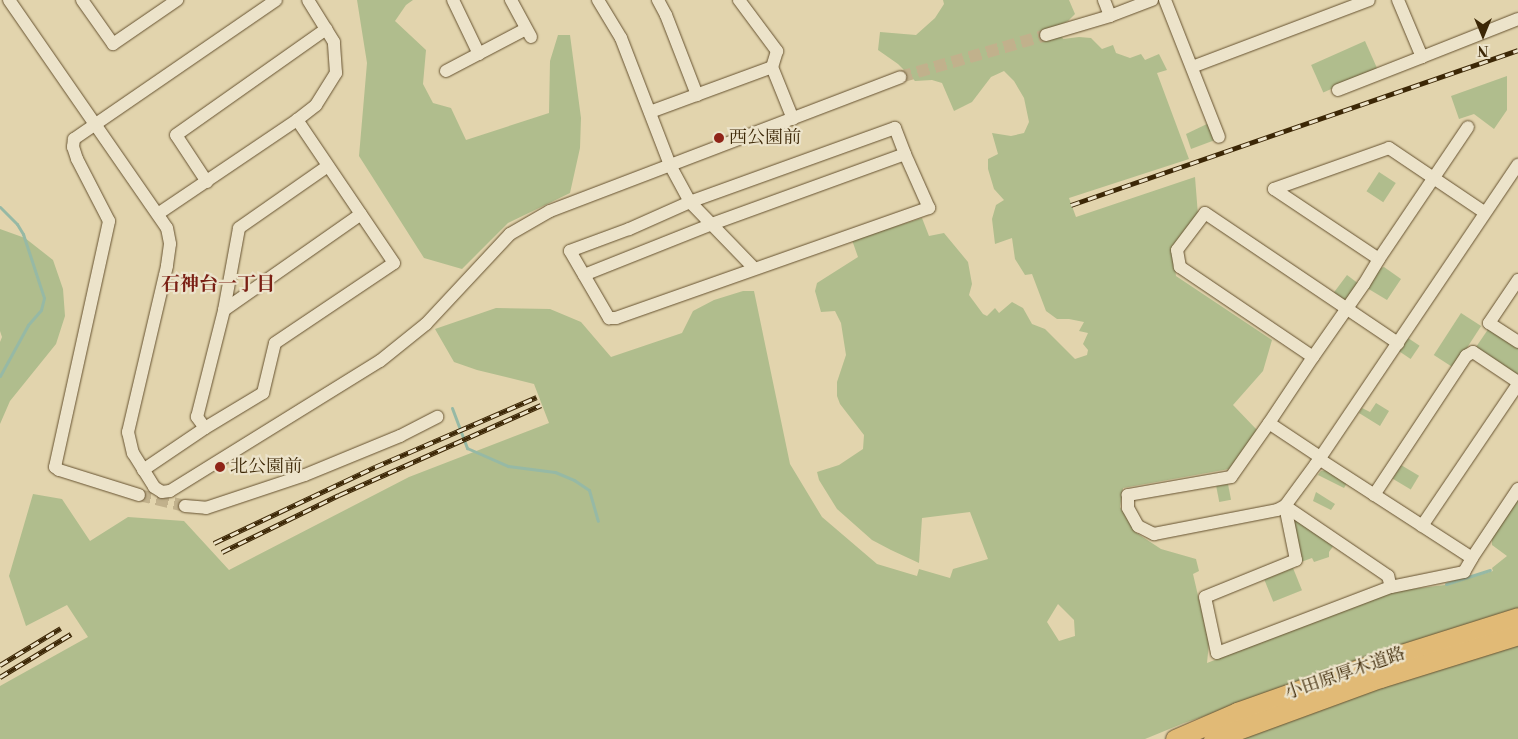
<!DOCTYPE html>
<html>
<head>
<meta charset="utf-8">
<style>
  body { margin:0 }
  #map { position:relative; width:1518px; height:739px; overflow:hidden; background:#e2d4ad; font-family:"Libre Bodoni","Noto Serif JP",serif }
  div>[style] { position:absolute }
  [style*='--x'] { left:calc(var(--x)*1px); top:calc(var(--y)*1px); width:calc(var(--w)*1px); rotate:calc(var(--a)*1deg) }
  .green>* { inset:0; background:#b0bd8d; transform-origin:0 0 }
  .stream>* { height:3px; margin:-1.5px; padding:0 1.5px; transform-origin:1.5px; border-radius:1.5px; background:#96b9a5 }
  .minor-tunnel>* { height:12px; margin-top:-6px; transform-origin:0; background:repeating-linear-gradient(90deg,#c1b18c 0 12px,transparent 0 18px) }
  .roads { filter:drop-shadow(0 0 1px #665230) drop-shadow(0 0 1px #665230) }
  .minor>* { height:12px; margin:-6px; padding:0 6px; transform-origin:6px; border-radius:6px; background:#ece3ca }
  .highway>* { height:19px; margin:-9.5px; padding:0 9.5px; transform-origin:9.5px; border-radius:9.5px; background:#e1ba76 }
  .rail>* { height:5px; margin-top:-2.5px; transform-origin:0; background:repeating-linear-gradient(90deg,#ece3ca 0 9px,#3c2706 0 18px); box-sizing:border-box; border-block:1px solid #3c2706 }
  .dots>* { width:14px; height:14px; translate:-50% -50%; box-sizing:border-box; border:2px solid #ece3ca; border-radius:50% }
  span { translate:-50% -50%; white-space:nowrap; text-align:center; line-height:1.15; -webkit-text-stroke:4.5px #ece3ca; paint-order:stroke }
  .poi-label { font-size:18px; color:#3c2706 }
  .left { translate:0 -50%; text-align:left }
  .street-label { font-size:18px; color:#3c2706 }
  .neighbourhood-label { font-size:19px; color:#7a1f14; font-weight:700 }
  .north { position:absolute; left:1458px; top:10px; width:50px; height:50px; -webkit-text-stroke:4px #ece3ca; paint-order:stroke; rotate:180deg; font-size:14px; font-weight:700; line-height:20px; text-align:center; color:#3c2706 }
  .north::after { content:''; display:block; margin:auto; width:18px; height:22px; background:#3c2706; clip-path:polygon(50% 0,100% 100%,50% 72%,0 100%) }
</style>
</head>
<body>
<div id="map">
  <div class="green">
    <div style="clip-path:polygon(357px 0,413px 0,406px 5px,395px 21px,426px 50px,423px 84px,433px 103px,451px 108px,466px 140px,549px 113px,550px 61px,558px 35px,570px 35px,581px 118px,580px 148px,570px 193px,508px 223px,462px 269px,424px 258px,359px 156px,367px 63px)"></div>
    <div style="clip-path:polygon(evenodd,943px 0,1069px 0,1075px 14px,1068px 21px,1057px 26px,1063px 39px,1079px 37px,1091px 38px,1102px 49px,1113px 45px,1116px 53px,1130px 58px,1141px 54px,1145px 60px,1159px 54px,1167px 70px,1157px 73px,1189px 159px,1069px 198px,1076px 217px,1195px 177px,1198px 215px,1172px 246px,1176px 276px,1272px 340px,1263px 371px,1233px 405px,1257px 430px,1229px 469px,1123px 488px,1120px 507px,1135px 532px,1161px 549px,1196px 559px,1199px 571px,1193px 574px,1209px 643px,1207px 663px,1395px 591px,1445px 585px,1493px 571px,1492px 568px,1507px 556px,1492px 545px,1492px 538px,1518px 500px,1518px 611px,1184px 723px,1145px 739px,0 739px,0 686px,88px 637px,67px 605px,26px 626px,9px 576px,33px 494px,62px 499px,90px 541px,128px 517px,184px 521px,229px 570px,409px 477px,549px 423px,534px 384px,477px 370px,454px 362px,435px 329px,496px 308px,550px 309px,581px 322px,611px 357px,682px 333px,693px 311px,714px 300px,743px 291px,754px 291px,790px 464px,822px 517px,877px 564px,917px 576px,919px 569px,950px 578px,953px 569px,988px 559px,970px 512px,922px 518px,919px 563px,891px 550px,872px 540px,837px 509px,819px 480px,817px 472px,839px 465px,863px 449px,864px 435px,840px 404px,837px 396px,837px 382px,846px 355px,841px 323px,835px 311px,821px 312px,815px 291px,817px 283px,858px 257px,852px 240px,922px 218px,929px 236px,944px 233px,968px 262px,972px 284px,969px 295px,983px 314px,987px 316px,995px 308px,999px 313px,1012px 302px,1023px 308px,1032px 324px,1045px 329px,1075px 359px,1087px 355px,1088px 350px,1083px 344px,1088px 333px,1079px 331px,1084px 322px,1069px 319px,1057px 319px,1046px 311px,1032px 274px,1025px 275px,1015px 259px,1012px 238px,995px 244px,992px 219px,996px 205px,1004px 200px,994px 189px,988px 169px,988px 159px,998px 154px,992px 133px,1011px 136px,1024px 133px,1029px 122px,1024px 98px,1014px 81px,1004px 71px,991px 77px,972px 102px,954px 111px,942px 83px,932px 80px,915px 81px,898px 64px,878px 50px,880px 32px,916px 35px,935px 18px,944px 4px,943px 0,1058px 604px,1074px 620px,1075px 636px,1059px 641px,1047px 622px,1058px 604px)"></div>
    <div style="left:1365px;top:41px;width:30px;height:59px;rotate:66deg"></div>
    <div style="clip-path:polygon(1507px 76px,1507px 110px,1494px 129px,1474px 114px,1459px 119px,1451px 96px)"></div>
    <div style="clip-path:polygon(1209px 123px,1215px 140px,1191px 149px,1186px 134px)"></div>
    <div style="left:1379px;top:172px;width:20px;height:23px;rotate:33deg"></div>
    <div style="clip-path:polygon(0 229px,25px 238px,53px 260px,63px 289px,65px 316px,56px 344px,10px 401px,0 424px,0 342px,2px 337px,0 331px)"></div>
    <div style="clip-path:polygon(1384px 267px,1401px 279px,1387px 300px,1367px 288px,1378px 269px)"></div>
    <div style="left:1347px;top:275px;width:15px;height:24px;rotate:37deg"></div>
    <div style="left:1461px;top:313px;width:24px;height:50px;rotate:33deg"></div>
    <div style="clip-path:polygon(1489px 328px,1518px 348px,1518px 376px,1476px 347px)"></div>
    <div style="left:1408px;top:338px;width:14px;height:16px;rotate:34deg"></div>
    <div style="clip-path:polygon(1376px 403px,1389px 411px,1380px 426px,1359px 413px,1362px 408px,1370px 412px)"></div>
    <div style="left:1401px;top:465px;width:21px;height:16px;rotate:31deg"></div>
    <div style="clip-path:polygon(1327px 470px,1347px 483px,1344px 488px,1318px 475px,1321px 471px)"></div>
    <div style="left:1228px;top:484px;width:16px;height:12px;rotate:79deg"></div>
    <div style="clip-path:polygon(1316px 492px,1335px 504px,1331px 510px,1313px 501px)"></div>
    <div style="clip-path:polygon(1291px 515px,1334px 545px,1329px 552px,1329px 557px,1314px 562px,1312px 558px,1301px 562px)"></div>
    <div style="left:1293px;top:568px;width:24px;height:31px;rotate:68deg"></div>
    <div style="clip-path:polygon(1518px 642px,1518px 739px,1235px 739px,1322px 707px)"></div>
  </div>
  <div class="stream">
    <div style="--x:0;--y:207;--w:24;--a:45"></div>
    <div style="--x:17;--y:224;--w:12;--a:59"></div>
    <div style="--x:23;--y:234;--w:67;--a:71.8"></div>
    <div style="--x:44;--y:298;--w:12;--a:104"></div>
    <div style="--x:41;--y:310;--w:20;--a:131"></div>
    <div style="--x:28;--y:325;--w:58;--a:118.8"></div>
    <div style="--x:452;--y:408;--w:43;--a:69.4"></div>
    <div style="--x:467;--y:448;--w:45;--a:23.7"></div>
    <div style="--x:508;--y:466;--w:47;--a:7.3"></div>
    <div style="--x:555;--y:472;--w:21;--a:23"></div>
    <div style="--x:574;--y:480;--w:18;--a:34"></div>
    <div style="--x:589;--y:490;--w:32;--a:74"></div>
    <div style="--x:1446;--y:584;--w:46;--a:-17.7"></div>
  </div>
  <div class="minor-tunnel">
    <div style="--x:900;--y:77;--w:152;--a:-16"></div>
    <div style="--x:139;--y:495;--w:47;--a:13.4"></div>
  </div>
  <div class="roads">
    <div class="minor">
      <div style="--x:9;--y:0;--w:277;--a:55.3"></div>
      <div style="--x:167;--y:228;--w:16;--a:79"></div>
      <div style="--x:170;--y:244;--w:22;--a:98"></div>
      <div style="--x:167;--y:266;--w:171;--a:103.2"></div>
      <div style="--x:128;--y:432;--w:22;--a:77"></div>
      <div style="--x:133;--y:453;--w:40;--a:58"></div>
      <div style="--x:154;--y:487;--w:9;--a:32"></div>
      <div style="--x:162;--y:492;--w:8;--a:-7"></div>
      <div style="--x:170;--y:491;--w:247;--a:-31.8"></div>
      <div style="--x:380;--y:361;--w:59;--a:-38.8"></div>
      <div style="--x:426;--y:324;--w:123;--a:-47"></div>
      <div style="--x:510;--y:234;--w:46;--a:-29.9"></div>
      <div style="--x:550;--y:211;--w:375;--a:-20.9"></div>
      <div style="--x:82;--y:0;--w:54;--a:54.8"></div>
      <div style="--x:113;--y:44;--w:78;--a:-34.5"></div>
      <div style="--x:453;--y:0;--w:60;--a:64.3"></div>
      <div style="--x:511;--y:0;--w:42;--a:61.6"></div>
      <div style="--x:598;--y:0;--w:44;--a:58.8"></div>
      <div style="--x:621;--y:38;--w:136;--a:68.9"></div>
      <div style="--x:670;--y:165;--w:42;--a:61.6"></div>
      <div style="--x:690;--y:202;--w:92;--a:45.9"></div>
      <div style="--x:658;--y:0;--w:17;--a:62"></div>
      <div style="--x:666;--y:15;--w:86;--a:68.8"></div>
      <div style="--x:739;--y:0;--w:64;--a:53.3"></div>
      <div style="--x:777;--y:51;--w:17;--a:107"></div>
      <div style="--x:1104;--y:0;--w:17;--a:69"></div>
      <div style="--x:1165;--y:0;--w:147;--a:68.5"></div>
      <div style="--x:1398;--y:0;--w:62;--a:67.2"></div>
      <div style="--x:1422;--y:57;--w:103;--a:-21.6"></div>
      <div style="--x:1046;--y:35;--w:67;--a:-16.5"></div>
      <div style="--x:1110;--y:16;--w:45;--a:-20.9"></div>
      <div style="--x:1192;--y:67;--w:189;--a:-20.7"></div>
      <div style="--x:446;--y:71;--w:90;--a:-27.7"></div>
      <div style="--x:1338;--y:90;--w:90;--a:-21.4"></div>
      <div style="--x:650;--y:112;--w:130;--a:-20.2"></div>
      <div style="--x:772;--y:67;--w:56;--a:68"></div>
      <div style="--x:297;--y:120;--w:24;--a:-38"></div>
      <div style="--x:316;--y:105;--w:38;--a:-58"></div>
      <div style="--x:336;--y:73;--w:31;--a:-94"></div>
      <div style="--x:334;--y:42;--w:49;--a:-121.8"></div>
      <div style="--x:207;--y:182;--w:56;--a:-123.4"></div>
      <div style="--x:176;--y:135;--w:184;--a:-35.2"></div>
      <div style="--x:1274;--y:189;--w:122;--a:-19.6"></div>
      <div style="--x:1389;--y:148;--w:115;--a:34"></div>
      <div style="--x:1274;--y:189;--w:126;--a:33.7"></div>
      <div style="--x:584;--y:275;--w:138;--a:-21.7"></div>
      <div style="--x:712;--y:224;--w:205;--a:-19.9"></div>
      <div style="--x:905;--y:154;--w:28;--a:-111"></div>
      <div style="--x:895;--y:128;--w:218;--a:160.2"></div>
      <div style="--x:690;--y:202;--w:67;--a:156.1"></div>
      <div style="--x:629;--y:229;--w:63;--a:159.6"></div>
      <div style="--x:570;--y:251;--w:78;--a:59.8"></div>
      <div style="--x:609;--y:318;--w:7;--a:0"></div>
      <div style="--x:616;--y:318;--w:332;--a:-19.4"></div>
      <div style="--x:929;--y:208;--w:59;--a:-114"></div>
      <div style="--x:1518;--y:280;--w:52;--a:124"></div>
      <div style="--x:1489;--y:323;--w:35;--a:33"></div>
      <div style="--x:224;--y:310;--w:167;--a:-35"></div>
      <div style="--x:1313;--y:357;--w:89;--a:-55.1"></div>
      <div style="--x:1364;--y:284;--w:29;--a:-59"></div>
      <div style="--x:1379;--y:259;--w:159;--a:-56"></div>
      <div style="--x:1269;--y:423;--w:66;--a:125.1"></div>
      <div style="--x:1231;--y:477;--w:105;--a:170.1"></div>
      <div style="--x:1128;--y:495;--w:13;--a:90"></div>
      <div style="--x:1128;--y:508;--w:21;--a:61"></div>
      <div style="--x:1138;--y:526;--w:18;--a:27"></div>
      <div style="--x:1154;--y:534;--w:125;--a:-11"></div>
      <div style="--x:1277;--y:510;--w:9;--a:-27"></div>
      <div style="--x:1285;--y:506;--w:52;--a:-53.6"></div>
      <div style="--x:1316;--y:464;--w:361;--a:-56"></div>
      <div style="--x:205;--y:428;--w:14;--a:-126"></div>
      <div style="--x:197;--y:417;--w:110;--a:-75.8"></div>
      <div style="--x:224;--y:310;--w:83;--a:-79.6"></div>
      <div style="--x:239;--y:228;--w:108;--a:-34.9"></div>
      <div style="--x:1320;--y:457;--w:61;--a:-146.3"></div>
      <div style="--x:1269;--y:423;--w:79;--a:-56.3"></div>
      <div style="--x:1313;--y:357;--w:161;--a:-145.9"></div>
      <div style="--x:1180;--y:267;--w:17;--a:-100"></div>
      <div style="--x:1177;--y:250;--w:46;--a:-52.9"></div>
      <div style="--x:1205;--y:213;--w:233;--a:34"></div>
      <div style="--x:1319;--y:459;--w:182;--a:32.9"></div>
      <div style="--x:1472;--y:558;--w:83;--a:-56.3"></div>
      <div style="--x:143;--y:470;--w:75;--a:-34.1"></div>
      <div style="--x:205;--y:428;--w:68;--a:-31.1"></div>
      <div style="--x:263;--y:393;--w:51;--a:-76.5"></div>
      <div style="--x:275;--y:343;--w:143;--a:-33.9"></div>
      <div style="--x:394;--y:263;--w:173;--a:-124.1"></div>
      <div style="--x:297;--y:120;--w:166;--a:146"></div>
      <div style="--x:139;--y:495;--w:84;--a:-162.6"></div>
      <div style="--x:59;--y:470;--w:5;--a:-143"></div>
      <div style="--x:55;--y:467;--w:252;--a:-77.6"></div>
      <div style="--x:109;--y:221;--w:70;--a:-117.3"></div>
      <div style="--x:77;--y:159;--w:13;--a:-108"></div>
      <div style="--x:73;--y:147;--w:8;--a:-83"></div>
      <div style="--x:74;--y:139;--w:245;--a:-34.5"></div>
      <div style="--x:1374;--y:495;--w:167;--a:-56.5"></div>
      <div style="--x:1466;--y:356;--w:8;--a:-30"></div>
      <div style="--x:1473;--y:352;--w:54;--a:33.7"></div>
      <div style="--x:185;--y:506;--w:21;--a:5"></div>
      <div style="--x:206;--y:508;--w:104;--a:-18.4"></div>
      <div style="--x:305;--y:475;--w:103;--a:-22.3"></div>
      <div style="--x:400;--y:436;--w:42;--a:-27.2"></div>
      <div style="--x:1285;--y:506;--w:55;--a:78.5"></div>
      <div style="--x:1296;--y:560;--w:98;--a:157.9"></div>
      <div style="--x:1205;--y:597;--w:57;--a:77.9"></div>
      <div style="--x:1217;--y:653;--w:186;--a:-20.8"></div>
      <div style="--x:1391;--y:587;--w:75;--a:-11.6"></div>
      <div style="--x:1464;--y:572;--w:16;--a:-60"></div>
      <div style="--x:1285;--y:506;--w:125;--a:34.2"></div>
      <div style="--x:1388;--y:576;--w:11;--a:75"></div>
      <div style="--x:1422;--y:526;--w:171;--a:-55.9"></div>
    </div>
    <div class="highway">
      <div style="--x:1175;--y:739;--w:68;--a:-23.5"></div>
      <div style="--x:1237;--y:712;--w:164;--a:-19.5"></div>
      <div style="--x:1392;--y:657;--w:132;--a:-17.6"></div>
      <div style="--x:1213;--y:739;--w:178;--a:-20.1"></div>
      <div style="--x:1380;--y:678;--w:145;--a:-17.3"></div>
    </div>
  </div>
  <div class="rail">
    <div style="--x:1071;--y:205;--w:473;--a:-19.1"></div>
    <div style="--x:214;--y:543;--w:178;--a:-25.3"></div>
    <div style="--x:375;--y:467;--w:176;--a:-23.4"></div>
    <div style="--x:222;--y:552;--w:130;--a:-26"></div>
    <div style="--x:339;--y:495;--w:221;--a:-24"></div>
    <div style="--x:0;--y:665;--w:71;--a:-31.2"></div>
    <div style="--x:0;--y:677;--w:83;--a:-31.2"></div>
  </div>
  <div class="dots">
    <div style="left:719px;top:138px;background:#8f2418"></div>
    <div style="left:220px;top:467px;background:#8f2418"></div>
  </div>
  <div class="poi-label">
    <span class="left" style="left:729px;top:138px">西公園前</span>
    <span class="left" style="left:230px;top:467px">北公園前</span>
  </div>
  <div class="street-label">
    <span style="left:1345px;top:674px;rotate:-19deg">小田原厚木道路</span>
  </div>
  <div class="neighbourhood-label">
    <span style="left:218px;top:285px">石神台一丁目</span>
  </div>
  <div class="north">N</div>
</div>
</body>
</html>
